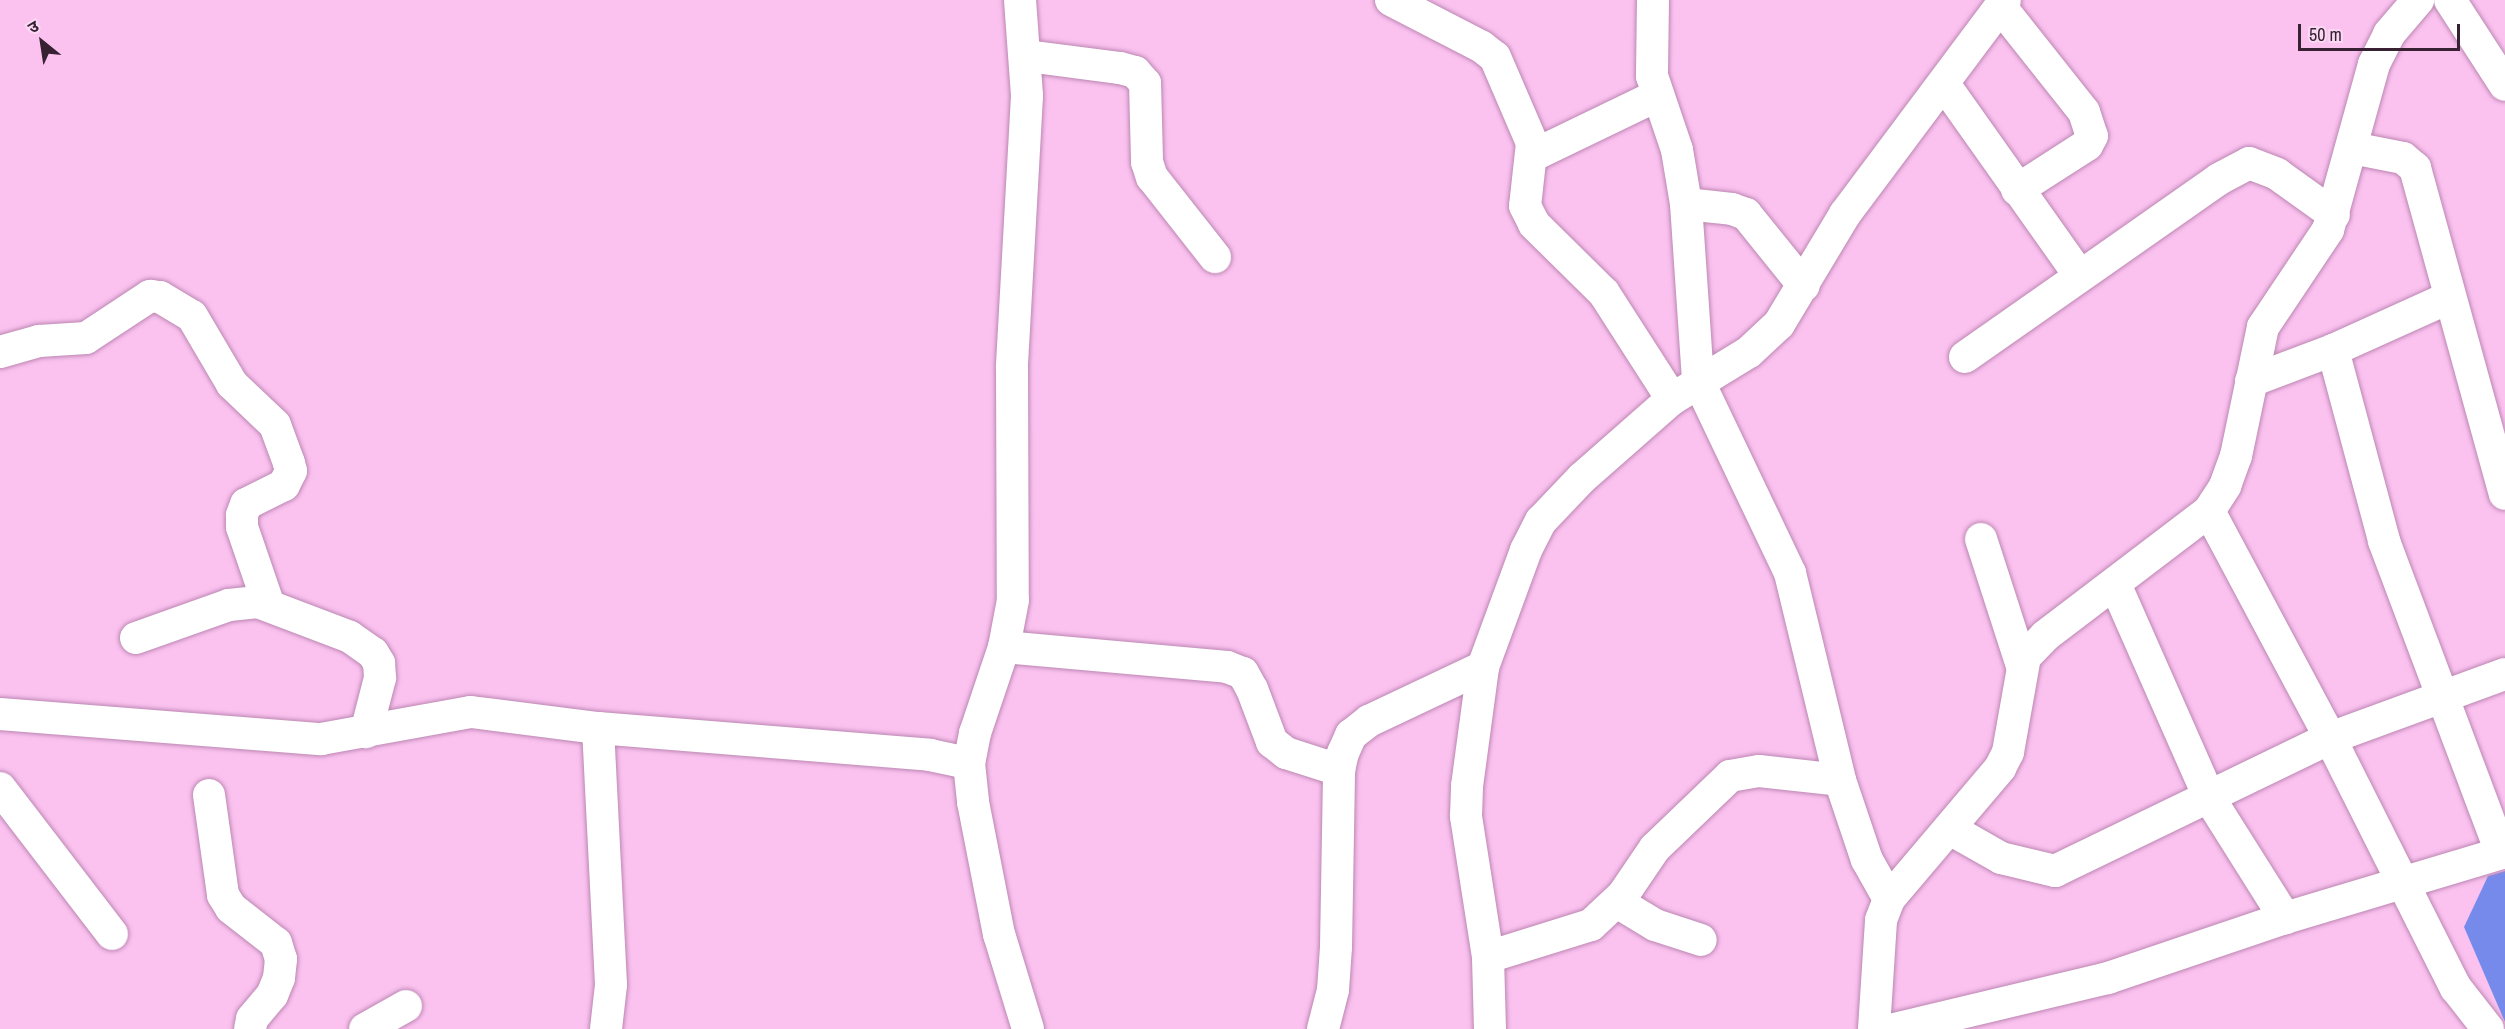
<!DOCTYPE html>
<html>
<head>
<meta charset="utf-8">
<style>
  body { margin:0 }
  #map { position:relative; width:2505px; height:1029px; overflow:hidden; background:#fbc2f0; font-family:"Archivo Narrow","Noto Sans Devanagari",sans-serif }
  div>[style] { position:absolute }
  [style*='--x'] { left:calc(var(--x)*1px); top:calc(var(--y)*1px); width:calc(var(--w)*1px); rotate:calc(var(--a)*1deg) }
  .water>* { inset:0; background:#768aec }
  .roads { filter:drop-shadow(0 0 2px #bc87b2) drop-shadow(0 0 2px #bc87b2) }
  .minor>* { height:32px; margin:-16px; padding:0 16px; transform-origin:16px; border-radius:16px; background:#fff }
  span { translate:-50% -50%; white-space:nowrap; text-align:center; line-height:1.15; -webkit-text-stroke:5px #fad8f3; paint-order:stroke }
  .north { position:absolute; left:12px; top:12px; width:60px; height:60px; -webkit-text-stroke:4px #fad8f3; paint-order:stroke; rotate:330deg; font-size:16px; font-weight:700; line-height:24px; text-align:center; color:#372133 }
  .north::after { content:''; display:block; margin:auto; width:21px; height:27px; background:#372133; clip-path:polygon(50% 0,100% 100%,50% 72%,0 100%) }
  .scale { position:absolute; left:2298px; top:24px; width:162px; height:27px; box-sizing:border-box; border:3px solid #372133; border-top:0; padding-left:8px; font-size:18px; line-height:21px; white-space:nowrap; color:#372133; -webkit-text-stroke:4px #fad8f3; paint-order:stroke }
</style>
</head>
<body>
<div id="map">
  <div class="water">
    <div style="clip-path:polygon(2505px 871px,2505px 1022px,2464px 927px,2488px 876px)"></div>
  </div>
  <div class="roads">
    <div class="minor">
      <div style="--x:1020;--y:0;--w:96;--a:85.8"></div>
      <div style="--x:1027;--y:96;--w:272;--a:93.2"></div>
      <div style="--x:1012;--y:368;--w:232;--a:89.8"></div>
      <div style="--x:1013;--y:600;--w:48;--a:100.8"></div>
      <div style="--x:1004;--y:647;--w:91;--a:108.6"></div>
      <div style="--x:975;--y:733;--w:31;--a:101"></div>
      <div style="--x:969;--y:763;--w:39;--a:84"></div>
      <div style="--x:973;--y:802;--w:135;--a:78.9"></div>
      <div style="--x:999;--y:934;--w:99;--a:73"></div>
      <div style="--x:1391;--y:0;--w:102;--a:27.3"></div>
      <div style="--x:1482;--y:47;--w:16;--a:38"></div>
      <div style="--x:1495;--y:57;--w:94;--a:66.7"></div>
      <div style="--x:1532;--y:143;--w:63;--a:96.3"></div>
      <div style="--x:1525;--y:206;--w:20;--a:63"></div>
      <div style="--x:1534;--y:224;--w:98;--a:44.6"></div>
      <div style="--x:1604;--y:293;--w:126;--a:57.3"></div>
      <div style="--x:1653;--y:0;--w:76;--a:90.8"></div>
      <div style="--x:1652;--y:76;--w:78;--a:71.3"></div>
      <div style="--x:1677;--y:150;--w:55;--a:80.5"></div>
      <div style="--x:1686;--y:204;--w:176;--a:86.1"></div>
      <div style="--x:1698;--y:380;--w:214;--a:64.5"></div>
      <div style="--x:1790;--y:573;--w:213;--a:76.4"></div>
      <div style="--x:1840;--y:780;--w:84;--a:71.4"></div>
      <div style="--x:1867;--y:860;--w:45;--a:60.6"></div>
      <div style="--x:2450;--y:0;--w:101;--a:57.1"></div>
      <div style="--x:2000;--y:6;--w:135;--a:51.6"></div>
      <div style="--x:2084;--y:112;--w:25;--a:72"></div>
      <div style="--x:2092;--y:136;--w:10;--a:119"></div>
      <div style="--x:2087;--y:145;--w:83;--a:147.3"></div>
      <div style="--x:1027;--y:56;--w:94;--a:7.4"></div>
      <div style="--x:1120;--y:68;--w:16;--a:15"></div>
      <div style="--x:1135;--y:72;--w:15;--a:48"></div>
      <div style="--x:1145;--y:83;--w:79;--a:88.5"></div>
      <div style="--x:1147;--y:162;--w:16;--a:72"></div>
      <div style="--x:1152;--y:177;--w:102;--a:51.8"></div>
      <div style="--x:1944;--y:84;--w:234;--a:54.7"></div>
      <div style="--x:2352;--y:148;--w:52;--a:11.1"></div>
      <div style="--x:2403;--y:158;--w:16;--a:40"></div>
      <div style="--x:2415;--y:168;--w:338;--a:74.6"></div>
      <div style="--x:1532;--y:156;--w:140;--a:-25.8"></div>
      <div style="--x:1686;--y:204;--w:46;--a:6.2"></div>
      <div style="--x:1732;--y:209;--w:15;--a:20"></div>
      <div style="--x:1746;--y:214;--w:92;--a:51.1"></div>
      <div style="--x:2333;--y:350;--w:198;--a:75"></div>
      <div style="--x:2384;--y:541;--w:333;--a:69.4"></div>
      <div style="--x:0;--y:352;--w:41;--a:-15.8"></div>
      <div style="--x:39;--y:341;--w:47;--a:-3.7"></div>
      <div style="--x:86;--y:338;--w:77;--a:-33.3"></div>
      <div style="--x:150;--y:296;--w:10;--a:6"></div>
      <div style="--x:160;--y:297;--w:37;--a:31"></div>
      <div style="--x:192;--y:316;--w:79;--a:59.5"></div>
      <div style="--x:232;--y:384;--w:59;--a:43.6"></div>
      <div style="--x:275;--y:425;--w:40;--a:69.8"></div>
      <div style="--x:289;--y:463;--w:8;--a:76"></div>
      <div style="--x:291;--y:471;--w:16;--a:117"></div>
      <div style="--x:284;--y:485;--w:42;--a:153.4"></div>
      <div style="--x:246;--y:504;--w:12;--a:110"></div>
      <div style="--x:242;--y:515;--w:12;--a:90"></div>
      <div style="--x:242;--y:527;--w:83;--a:71.1"></div>
      <div style="--x:1965;--y:357;--w:310;--a:-35"></div>
      <div style="--x:2219;--y:179;--w:34;--a:-28"></div>
      <div style="--x:2249;--y:163;--w:30;--a:21"></div>
      <div style="--x:2277;--y:174;--w:70;--a:35.7"></div>
      <div style="--x:2251;--y:381;--w:88;--a:-20.7"></div>
      <div style="--x:2333;--y:350;--w:126;--a:-24.3"></div>
      <div style="--x:2209;--y:511;--w:257;--a:61.9"></div>
      <div style="--x:2330;--y:738;--w:280;--a:63.3"></div>
      <div style="--x:2456;--y:988;--w:52;--a:52"></div>
      <div style="--x:1981;--y:539;--w:133;--a:72.1"></div>
      <div style="--x:2115;--y:584;--w:235;--a:66.2"></div>
      <div style="--x:2210;--y:799;--w:141;--a:57.8"></div>
      <div style="--x:136;--y:638;--w:99;--a:-19.5"></div>
      <div style="--x:229;--y:605;--w:29;--a:-6"></div>
      <div style="--x:258;--y:602;--w:98;--a:20.8"></div>
      <div style="--x:350;--y:637;--w:28;--a:35"></div>
      <div style="--x:373;--y:653;--w:12;--a:59"></div>
      <div style="--x:379;--y:663;--w:15;--a:86"></div>
      <div style="--x:380;--y:678;--w:56;--a:104.5"></div>
      <div style="--x:1004;--y:647;--w:224;--a:5.1"></div>
      <div style="--x:1227;--y:667;--w:17;--a:21"></div>
      <div style="--x:1243;--y:673;--w:18;--a:61"></div>
      <div style="--x:1252;--y:689;--w:57;--a:69.3"></div>
      <div style="--x:1272;--y:742;--w:18;--a:38"></div>
      <div style="--x:1286;--y:753;--w:56;--a:17.8"></div>
      <div style="--x:0;--y:714;--w:322;--a:4.5"></div>
      <div style="--x:321;--y:739;--w:152;--a:-10.2"></div>
      <div style="--x:471;--y:712;--w:128;--a:7.2"></div>
      <div style="--x:598;--y:728;--w:333;--a:4.6"></div>
      <div style="--x:930;--y:755;--w:40;--a:12"></div>
      <div style="--x:598;--y:728;--w:257;--a:87.1"></div>
      <div style="--x:611;--y:985;--w:44;--a:96.5"></div>
      <div style="--x:0;--y:788;--w:184;--a:52.5"></div>
      <div style="--x:209;--y:795;--w:101;--a:82"></div>
      <div style="--x:223;--y:895;--w:15;--a:58"></div>
      <div style="--x:231;--y:908;--w:57;--a:37.9"></div>
      <div style="--x:276;--y:943;--w:17;--a:73"></div>
      <div style="--x:281;--y:959;--w:19;--a:96"></div>
      <div style="--x:279;--y:978;--w:18;--a:112"></div>
      <div style="--x:272;--y:995;--w:31;--a:130"></div>
      <div style="--x:252;--y:1019;--w:10;--a:101"></div>
      <div style="--x:1950;--y:829;--w:59;--a:29.6"></div>
      <div style="--x:2001;--y:858;--w:56;--a:13.5"></div>
      <div style="--x:2055;--y:871;--w:305;--a:-25.8"></div>
      <div style="--x:2330;--y:738;--w:186;--a:-20.1"></div>
      <div style="--x:1617;--y:902;--w:44;--a:31.2"></div>
      <div style="--x:1655;--y:925;--w:48;--a:18.1"></div>
      <div style="--x:1488;--y:957;--w:108;--a:-17.3"></div>
      <div style="--x:1591;--y:925;--w:44;--a:-43.2"></div>
      <div style="--x:1623;--y:895;--w:57;--a:-55.8"></div>
      <div style="--x:1655;--y:848;--w:104;--a:-43.8"></div>
      <div style="--x:1730;--y:776;--w:29;--a:-10"></div>
      <div style="--x:1759;--y:771;--w:81;--a:6.3"></div>
      <div style="--x:365;--y:1029;--w:47;--a:-29.3"></div>
      <div style="--x:1323;--y:1029;--w:40;--a:-75.6"></div>
      <div style="--x:1333;--y:990;--w:43;--a:-86"></div>
      <div style="--x:1336;--y:947;--w:177;--a:-89"></div>
      <div style="--x:1339;--y:770;--w:17;--a:-77"></div>
      <div style="--x:1343;--y:753;--w:20;--a:-66"></div>
      <div style="--x:1351;--y:735;--w:23;--a:-38"></div>
      <div style="--x:1369;--y:721;--w:126;--a:-25.3"></div>
      <div style="--x:1490;--y:1029;--w:72;--a:-91.6"></div>
      <div style="--x:1488;--y:957;--w:143;--a:-98.9"></div>
      <div style="--x:1466;--y:816;--w:30;--a:-88"></div>
      <div style="--x:1467;--y:786;--w:120;--a:-82.3"></div>
      <div style="--x:1483;--y:667;--w:125;--a:-69.8"></div>
      <div style="--x:1526;--y:550;--w:33;--a:-63"></div>
      <div style="--x:1541;--y:521;--w:59;--a:-46.4"></div>
      <div style="--x:1582;--y:478;--w:120;--a:-41.3"></div>
      <div style="--x:1672;--y:399;--w:90;--a:-31.4"></div>
      <div style="--x:1749;--y:352;--w:41;--a:-43"></div>
      <div style="--x:1779;--y:324;--w:128;--a:-59"></div>
      <div style="--x:1845;--y:214;--w:267;--a:-53.2"></div>
      <div style="--x:1874;--y:1029;--w:109;--a:-86.3"></div>
      <div style="--x:1881;--y:920;--w:22;--a:-69"></div>
      <div style="--x:1889;--y:899;--w:172;--a:-49.7"></div>
      <div style="--x:2000;--y:768;--w:18;--a:-63"></div>
      <div style="--x:2008;--y:752;--w:97;--a:-79.9"></div>
      <div style="--x:2025;--y:657;--w:29;--a:-46"></div>
      <div style="--x:2045;--y:636;--w:206;--a:-37.3"></div>
      <div style="--x:2209;--y:511;--w:30;--a:-57"></div>
      <div style="--x:2225;--y:486;--w:32;--a:-70"></div>
      <div style="--x:2236;--y:456;--w:132;--a:-78.2"></div>
      <div style="--x:2263;--y:327;--w:117;--a:-56.2"></div>
      <div style="--x:2328;--y:230;--w:172;--a:-74.5"></div>
      <div style="--x:2374;--y:64;--w:34;--a:-63"></div>
      <div style="--x:2389;--y:34;--w:45;--a:-49.5"></div>
      <div style="--x:1894;--y:1029;--w:220;--a:-13.4"></div>
      <div style="--x:2108;--y:978;--w:187;--a:-18.7"></div>
      <div style="--x:2285;--y:918;--w:230;--a:-16.7"></div>
    </div>
  </div>
  <div class="north">उ</div>
  <div class="scale">50 m</div>
</div>
</body>
</html>
